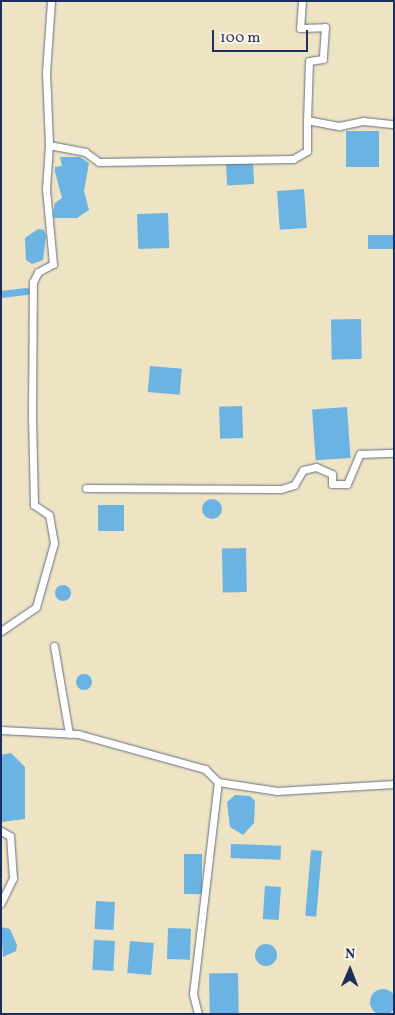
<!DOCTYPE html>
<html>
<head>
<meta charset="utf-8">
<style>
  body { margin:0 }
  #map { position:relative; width:395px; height:1015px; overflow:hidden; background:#eee3c3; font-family:Vollkorn,serif }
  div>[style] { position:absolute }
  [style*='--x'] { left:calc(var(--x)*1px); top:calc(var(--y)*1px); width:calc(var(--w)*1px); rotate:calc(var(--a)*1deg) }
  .water>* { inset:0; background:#6ab3e2; transform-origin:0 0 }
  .round { border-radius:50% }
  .canal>* { height:7px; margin:-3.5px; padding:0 3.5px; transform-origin:3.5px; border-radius:3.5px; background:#6ab3e2 }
  .roads { filter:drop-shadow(0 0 1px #656e81) drop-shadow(0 0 1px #656e81) }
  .minor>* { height:7px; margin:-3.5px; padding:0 3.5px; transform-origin:3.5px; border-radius:3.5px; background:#fff }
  span { translate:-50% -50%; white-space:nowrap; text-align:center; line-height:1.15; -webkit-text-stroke:4px #fcf5e5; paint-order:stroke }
  .frame { position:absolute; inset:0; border:2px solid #1b2f5e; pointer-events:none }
  .north { position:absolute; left:325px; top:945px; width:50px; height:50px; -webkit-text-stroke:4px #fcf5e5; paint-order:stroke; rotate:1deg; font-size:14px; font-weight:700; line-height:20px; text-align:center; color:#1b2f5e }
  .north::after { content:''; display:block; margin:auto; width:18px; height:22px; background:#1b2f5e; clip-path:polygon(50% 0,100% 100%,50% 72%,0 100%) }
  .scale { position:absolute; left:212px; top:30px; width:96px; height:22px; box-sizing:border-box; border:2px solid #1b2f5e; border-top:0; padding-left:6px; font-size:15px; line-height:18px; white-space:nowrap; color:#1b2f5e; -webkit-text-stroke:4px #fcf5e5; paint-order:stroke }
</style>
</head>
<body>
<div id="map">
  <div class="water">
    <div style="left:346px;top:131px;width:33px;height:36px"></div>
    <div style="clip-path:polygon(60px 157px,80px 157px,89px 163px,84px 191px,89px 210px,77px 218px,54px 218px,53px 214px,55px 203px,62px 198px,55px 172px,55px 167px,62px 166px)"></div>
    <div style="left:253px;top:163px;width:21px;height:27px;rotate:87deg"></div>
    <div style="left:304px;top:189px;width:39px;height:27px;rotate:86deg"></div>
    <div style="left:168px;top:213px;width:35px;height:31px;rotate:88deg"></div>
    <div style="clip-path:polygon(38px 229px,44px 230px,46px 236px,43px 260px,32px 264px,26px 260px,25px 238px)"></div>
    <div style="left:394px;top:235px;width:14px;height:26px;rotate:90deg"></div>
    <div style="left:361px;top:319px;width:40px;height:30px;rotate:89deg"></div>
    <div style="left:150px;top:366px;width:32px;height:26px;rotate:5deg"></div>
    <div style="left:242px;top:406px;width:32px;height:23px;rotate:88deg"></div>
    <div style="left:347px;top:407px;width:51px;height:35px;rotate:86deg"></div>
    <div class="round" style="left:202px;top:499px;width:20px;height:20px"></div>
    <div style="left:98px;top:505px;width:26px;height:26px"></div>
    <div style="left:246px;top:548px;width:44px;height:24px;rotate:89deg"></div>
    <div class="round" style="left:55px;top:585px;width:16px;height:16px"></div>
    <div class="round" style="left:76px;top:674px;width:16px;height:16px"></div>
    <div style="clip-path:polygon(11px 753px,25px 767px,25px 819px,1px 822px,1px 755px)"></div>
    <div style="clip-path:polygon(250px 796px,255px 801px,254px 823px,243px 835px,230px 827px,227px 802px,235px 795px)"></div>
    <div style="left:231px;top:844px;width:50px;height:14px;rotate:2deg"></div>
    <div style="left:311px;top:850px;width:11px;height:66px;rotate:5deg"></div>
    <div style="left:184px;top:854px;width:18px;height:40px"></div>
    <div style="left:265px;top:886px;width:16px;height:33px;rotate:4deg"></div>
    <div style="left:96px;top:901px;width:19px;height:28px;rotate:3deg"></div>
    <div style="clip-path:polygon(1px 927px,10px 929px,17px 945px,16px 951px,3px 957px)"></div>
    <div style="left:168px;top:928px;width:23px;height:31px;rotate:2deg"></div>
    <div style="left:94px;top:940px;width:21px;height:30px;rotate:3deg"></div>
    <div style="left:130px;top:941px;width:24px;height:32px;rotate:5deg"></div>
    <div class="round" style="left:255px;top:944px;width:22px;height:22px"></div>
    <div style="left:238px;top:973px;width:41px;height:29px;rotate:89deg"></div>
    <div class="round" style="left:370px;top:989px;width:26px;height:26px"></div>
  </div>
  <div class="canal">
    <div style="--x:1;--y:294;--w:25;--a:-7"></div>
  </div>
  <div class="roads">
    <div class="minor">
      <div style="--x:51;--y:1;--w:71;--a:94"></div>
      <div style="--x:46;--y:72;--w:73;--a:87.6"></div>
      <div style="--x:49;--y:145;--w:37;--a:11"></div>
      <div style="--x:85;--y:152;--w:17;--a:36"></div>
      <div style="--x:99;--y:162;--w:194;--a:-0.9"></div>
      <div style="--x:293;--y:159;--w:16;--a:-30"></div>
      <div style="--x:307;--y:151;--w:31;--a:-90"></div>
      <div style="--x:302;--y:1;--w:27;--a:94"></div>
      <div style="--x:300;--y:28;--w:25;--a:-2"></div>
      <div style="--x:325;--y:27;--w:32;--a:94"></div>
      <div style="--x:323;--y:59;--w:14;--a:172"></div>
      <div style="--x:309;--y:61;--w:59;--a:91.9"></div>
      <div style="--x:307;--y:120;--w:33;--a:11"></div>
      <div style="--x:339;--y:126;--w:25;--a:-12"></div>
      <div style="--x:363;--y:121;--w:31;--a:6"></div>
      <div style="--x:86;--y:488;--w:195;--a:0.3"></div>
      <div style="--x:281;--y:489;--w:14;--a:-17"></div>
      <div style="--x:294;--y:485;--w:17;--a:-59"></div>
      <div style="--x:303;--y:470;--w:13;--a:-13"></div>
      <div style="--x:316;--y:467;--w:17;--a:24"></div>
      <div style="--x:332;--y:474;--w:10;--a:90"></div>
      <div style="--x:332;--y:484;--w:15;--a:0"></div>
      <div style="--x:347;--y:484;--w:33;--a:-67"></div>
      <div style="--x:360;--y:454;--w:34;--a:-2"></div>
      <div style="--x:1;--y:631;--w:42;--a:-34.4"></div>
      <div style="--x:36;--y:607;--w:66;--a:-74.3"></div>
      <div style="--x:54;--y:543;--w:28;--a:-100"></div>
      <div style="--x:49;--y:515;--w:18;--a:-146"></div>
      <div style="--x:34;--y:505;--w:90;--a:-91.3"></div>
      <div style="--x:32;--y:415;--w:133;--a:-89.6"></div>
      <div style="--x:33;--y:282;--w:11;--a:-63"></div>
      <div style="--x:38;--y:272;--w:17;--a:-28"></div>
      <div style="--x:53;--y:264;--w:75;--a:-95.3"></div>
      <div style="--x:46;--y:189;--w:44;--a:-86.1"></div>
      <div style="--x:54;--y:646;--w:89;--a:80.3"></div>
      <div style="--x:1;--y:730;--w:77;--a:3"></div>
      <div style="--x:78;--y:734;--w:132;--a:15.4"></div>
      <div style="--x:205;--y:769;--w:18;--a:45"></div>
      <div style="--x:218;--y:782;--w:60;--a:8.7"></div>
      <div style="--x:277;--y:791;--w:117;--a:-3.4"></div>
      <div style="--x:1;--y:831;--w:10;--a:29"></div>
      <div style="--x:10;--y:836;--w:42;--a:85.9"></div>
      <div style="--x:13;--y:878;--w:28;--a:116"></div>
      <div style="--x:198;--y:1014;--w:21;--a:-104"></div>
      <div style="--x:193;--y:994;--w:213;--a:-83.3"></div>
    </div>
  </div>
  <div class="frame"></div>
  <div class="north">N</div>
  <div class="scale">100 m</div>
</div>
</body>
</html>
